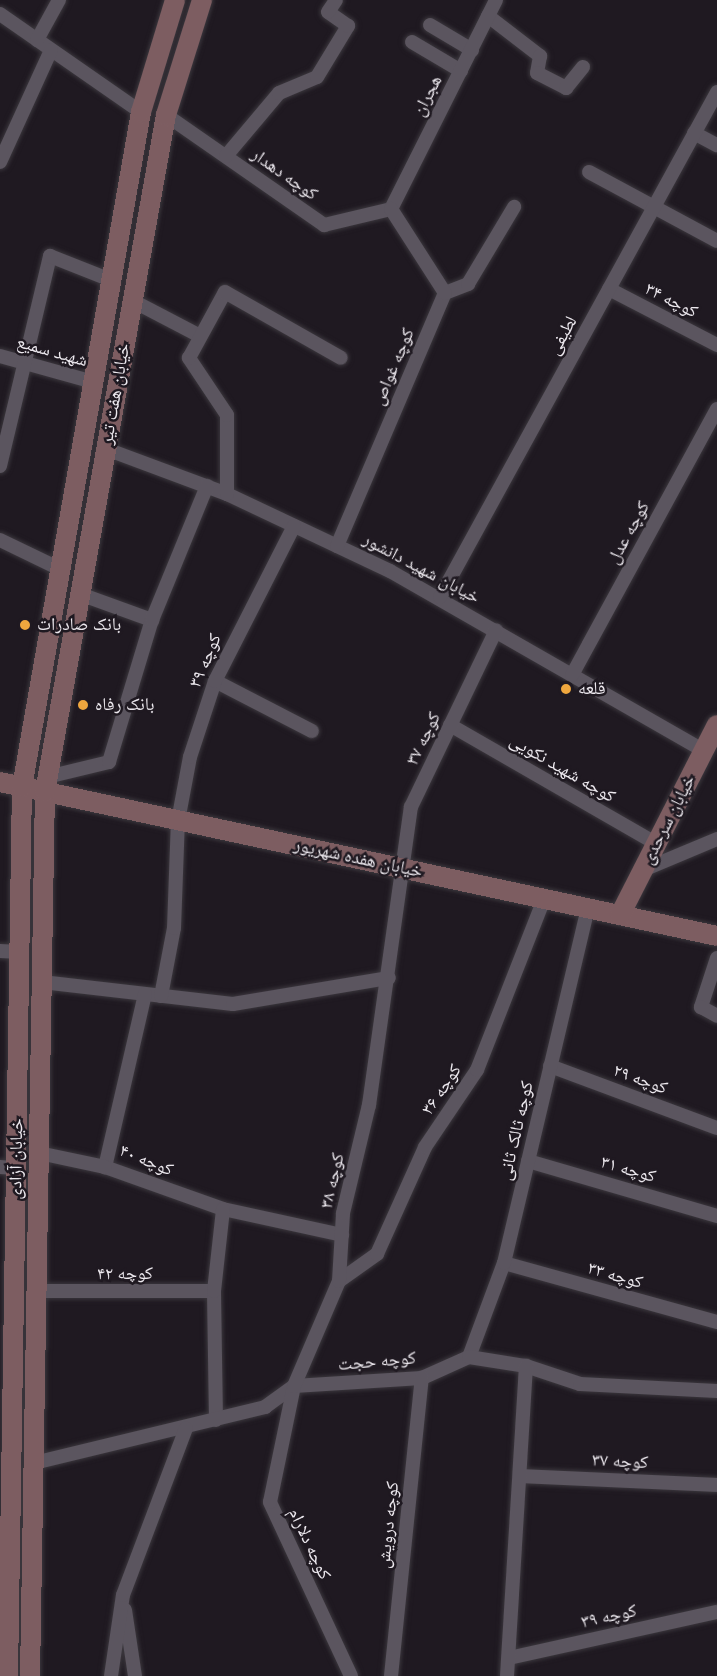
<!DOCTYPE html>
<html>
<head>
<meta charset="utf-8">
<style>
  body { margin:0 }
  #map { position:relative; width:717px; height:1676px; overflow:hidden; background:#1f1921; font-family:Spectral,"Noto Naskh Arabic",serif }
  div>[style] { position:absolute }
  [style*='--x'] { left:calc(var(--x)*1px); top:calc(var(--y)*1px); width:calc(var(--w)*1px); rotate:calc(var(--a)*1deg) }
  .roads { filter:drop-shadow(0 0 2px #3b373d) drop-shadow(0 0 2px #3b373d) }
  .street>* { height:14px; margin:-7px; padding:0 7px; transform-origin:7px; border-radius:7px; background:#5b555f }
  .secondary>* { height:20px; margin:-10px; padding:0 10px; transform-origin:10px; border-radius:10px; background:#7d5d61 }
  .dots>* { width:16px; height:16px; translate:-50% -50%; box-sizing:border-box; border:3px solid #1f1921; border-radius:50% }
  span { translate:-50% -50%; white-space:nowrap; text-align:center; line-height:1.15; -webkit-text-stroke:5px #1f1921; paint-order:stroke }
  .street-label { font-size:18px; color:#ece8ee }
  .poi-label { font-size:18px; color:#ece8ee }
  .left { translate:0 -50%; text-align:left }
</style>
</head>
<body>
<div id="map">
  <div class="roads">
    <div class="street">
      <div style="--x:0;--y:14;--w:172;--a:34.8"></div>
      <div style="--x:488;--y:16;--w:66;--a:37.6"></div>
      <div style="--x:540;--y:56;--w:17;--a:100"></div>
      <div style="--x:537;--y:73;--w:33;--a:27"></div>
      <div style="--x:566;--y:88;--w:27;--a:-51"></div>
      <div style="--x:430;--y:25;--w:49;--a:30.8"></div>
      <div style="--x:37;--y:40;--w:46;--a:-61.2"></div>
      <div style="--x:412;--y:42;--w:57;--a:30.6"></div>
      <div style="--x:166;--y:115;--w:193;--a:34.8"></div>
      <div style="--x:324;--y:225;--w:69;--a:-13.4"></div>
      <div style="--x:694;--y:133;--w:26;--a:28"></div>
      <div style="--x:226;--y:156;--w:82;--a:-49.9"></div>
      <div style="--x:279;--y:93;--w:41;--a:-22.8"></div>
      <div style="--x:317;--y:77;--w:60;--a:-58.7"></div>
      <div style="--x:348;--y:26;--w:24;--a:-145"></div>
      <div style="--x:328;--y:12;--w:14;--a:-56"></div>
      <div style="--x:0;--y:162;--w:123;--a:-65.5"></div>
      <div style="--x:589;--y:172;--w:145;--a:28.3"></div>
      <div style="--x:391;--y:209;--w:234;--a:-63.3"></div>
      <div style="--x:609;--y:289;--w:122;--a:27.4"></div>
      <div style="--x:445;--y:293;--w:25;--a:-21"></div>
      <div style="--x:468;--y:284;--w:90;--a:-59.1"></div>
      <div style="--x:133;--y:301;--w:73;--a:27.6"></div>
      <div style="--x:0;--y:356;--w:97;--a:15.6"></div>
      <div style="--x:106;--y:449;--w:129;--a:20.4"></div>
      <div style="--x:227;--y:494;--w:180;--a:25.3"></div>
      <div style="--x:390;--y:571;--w:362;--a:29.8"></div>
      <div style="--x:0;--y:466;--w:216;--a:-76.6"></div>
      <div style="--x:50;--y:256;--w:66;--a:21.5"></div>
      <div style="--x:227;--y:494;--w:79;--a:-90"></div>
      <div style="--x:227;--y:415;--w:69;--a:-123.7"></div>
      <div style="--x:189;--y:358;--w:75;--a:-61.4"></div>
      <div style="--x:225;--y:292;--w:133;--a:29.6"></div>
      <div style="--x:0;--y:540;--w:67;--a:25.8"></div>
      <div style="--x:337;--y:546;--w:275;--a:-66.9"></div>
      <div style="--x:445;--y:293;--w:100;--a:-122.7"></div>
      <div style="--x:80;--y:594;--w:77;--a:19.9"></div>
      <div style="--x:440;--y:597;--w:576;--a:-61.25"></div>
      <div style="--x:572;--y:675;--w:303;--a:-61.4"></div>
      <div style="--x:215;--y:681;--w:109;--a:27.3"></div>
      <div style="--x:450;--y:725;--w:239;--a:29.9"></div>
      <div style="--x:47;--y:777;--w:64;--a:-13.6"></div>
      <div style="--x:109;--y:762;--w:148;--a:-73.2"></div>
      <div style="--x:152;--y:620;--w:145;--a:-67.7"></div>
      <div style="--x:643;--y:870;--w:80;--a:-22.7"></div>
      <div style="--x:0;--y:951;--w:20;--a:3"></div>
      <div style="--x:717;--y:958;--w:52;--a:108.1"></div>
      <div style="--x:701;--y:1007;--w:18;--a:29"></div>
      <div style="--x:42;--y:982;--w:192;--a:6.6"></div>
      <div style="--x:233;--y:1004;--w:158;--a:-9.5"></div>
      <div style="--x:145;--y:994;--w:178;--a:103"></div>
      <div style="--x:105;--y:1167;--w:125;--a:19.6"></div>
      <div style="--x:223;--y:1209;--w:122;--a:12.3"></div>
      <div style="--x:161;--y:996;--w:69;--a:-79.2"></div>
      <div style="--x:174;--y:928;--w:107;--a:-87.9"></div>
      <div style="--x:178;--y:821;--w:65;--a:-79.4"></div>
      <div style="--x:190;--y:757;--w:80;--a:-71.8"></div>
      <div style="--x:215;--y:681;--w:174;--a:-63"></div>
      <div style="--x:550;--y:1066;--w:178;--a:20.4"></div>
      <div style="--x:39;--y:1153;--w:67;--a:12"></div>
      <div style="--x:528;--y:1161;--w:197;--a:16.2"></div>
      <div style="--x:0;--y:1167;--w:16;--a:4"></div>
      <div style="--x:504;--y:1263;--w:221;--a:15.5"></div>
      <div style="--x:339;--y:1281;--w:47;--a:-35.4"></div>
      <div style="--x:377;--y:1254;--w:117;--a:-65.8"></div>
      <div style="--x:425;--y:1147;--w:93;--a:-56"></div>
      <div style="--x:477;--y:1070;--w:184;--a:-68.6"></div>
      <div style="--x:37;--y:1291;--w:177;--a:0"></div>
      <div style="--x:469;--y:1357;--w:100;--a:-69.6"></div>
      <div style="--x:504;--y:1263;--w:365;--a:-76.7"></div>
      <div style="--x:216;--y:1420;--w:129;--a:-90.9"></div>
      <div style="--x:214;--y:1291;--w:82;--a:-83.7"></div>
      <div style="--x:34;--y:1463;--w:238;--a:-13.6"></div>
      <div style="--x:265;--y:1407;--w:36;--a:-36"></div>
      <div style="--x:294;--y:1386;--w:128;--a:-3.6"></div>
      <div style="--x:422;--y:1378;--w:51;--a:-24.1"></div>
      <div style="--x:469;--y:1357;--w:58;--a:9"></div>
      <div style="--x:526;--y:1366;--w:57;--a:18.4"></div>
      <div style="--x:580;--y:1384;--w:137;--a:2.9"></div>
      <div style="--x:521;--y:1476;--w:196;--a:2.6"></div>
      <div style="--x:125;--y:1610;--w:67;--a:81.4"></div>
      <div style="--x:509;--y:1658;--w:213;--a:-12.5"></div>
      <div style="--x:111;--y:1676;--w:82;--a:-81.6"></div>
      <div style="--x:123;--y:1595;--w:178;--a:-69.3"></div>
      <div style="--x:351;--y:1676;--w:192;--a:-115"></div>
      <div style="--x:270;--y:1502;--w:118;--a:-78.3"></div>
      <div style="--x:294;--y:1386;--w:114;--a:-66.8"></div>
      <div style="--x:339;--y:1281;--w:68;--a:-86.6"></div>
      <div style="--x:343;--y:1213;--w:111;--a:-76.5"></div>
      <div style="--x:369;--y:1105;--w:301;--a:-82"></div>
      <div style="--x:411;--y:807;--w:196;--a:-64.3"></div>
      <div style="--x:391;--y:1676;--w:300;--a:-84.1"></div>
      <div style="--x:507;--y:1676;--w:311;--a:-86.5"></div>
    </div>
    <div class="secondary">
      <div style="--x:0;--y:782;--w:733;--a:12.12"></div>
      <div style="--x:620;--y:915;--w:213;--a:-63"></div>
      <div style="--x:8;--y:1676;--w:889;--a:-89.1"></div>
      <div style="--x:22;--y:787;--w:685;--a:-80"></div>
      <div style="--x:141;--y:112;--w:117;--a:-73.1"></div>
      <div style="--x:30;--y:1676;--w:884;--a:-89.03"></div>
      <div style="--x:45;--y:792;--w:688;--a:-79.87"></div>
      <div style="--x:166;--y:115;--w:121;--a:-72.6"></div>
    </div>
  </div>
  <div class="dots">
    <div style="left:25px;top:625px;background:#efa73e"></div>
    <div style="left:566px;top:689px;background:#efa73e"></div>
    <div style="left:83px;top:705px;background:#efa73e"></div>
  </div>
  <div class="street-label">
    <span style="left:428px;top:96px;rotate:-63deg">هجران</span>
    <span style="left:284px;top:175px;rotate:35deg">کوچه دهدار</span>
    <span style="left:671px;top:301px;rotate:27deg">کوچه ۳۴</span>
    <span style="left:563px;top:336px;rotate:-61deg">لطیفی</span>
    <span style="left:52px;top:352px;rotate:16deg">شهید سمیع</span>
    <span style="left:394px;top:367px;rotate:-67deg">کوچه غواص</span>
    <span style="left:116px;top:394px;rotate:-80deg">خیابان هفت تیر</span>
    <span style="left:629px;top:533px;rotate:-61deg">کوچه عدل</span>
    <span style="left:421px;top:569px;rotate:28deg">خیابان شهید دانشور</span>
    <span style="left:206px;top:661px;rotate:-67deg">کوچه ۳۹</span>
    <span style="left:424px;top:739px;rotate:-64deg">کوچه ۳۷</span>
    <span style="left:562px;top:769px;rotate:30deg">کوچه شهید نکویی</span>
    <span style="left:669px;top:820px;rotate:-63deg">خیابان سرحدی</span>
    <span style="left:358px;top:859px;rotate:12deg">خیابان هفده شهریور</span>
    <span style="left:640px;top:1080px;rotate:20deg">کوچه ۲۹</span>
    <span style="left:442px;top:1090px;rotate:-56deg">کوچه ۳۶</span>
    <span style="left:517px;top:1131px;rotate:-77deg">کوچه ثالک ثانی</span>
    <span style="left:17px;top:1159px;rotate:-89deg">خیابان آزادی</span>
    <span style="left:146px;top:1161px;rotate:22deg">کوچه ۴۰</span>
    <span style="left:628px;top:1170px;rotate:16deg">کوچه ۳۱</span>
    <span style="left:333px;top:1181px;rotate:-77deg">کوچه ۳۸</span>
    <span style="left:125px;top:1274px">کوچه ۴۲</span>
    <span style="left:615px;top:1276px;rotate:16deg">کوچه ۳۳</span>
    <span style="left:377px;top:1362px;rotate:-5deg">کوچه حجت</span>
    <span style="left:620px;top:1462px;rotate:3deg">کوچه ۳۷</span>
    <span style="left:389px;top:1525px;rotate:-84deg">کوچه درویش</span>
    <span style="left:309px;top:1544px;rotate:65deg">کوچه دلارام</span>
    <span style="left:609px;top:1617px;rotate:-12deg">کوچه ۳۹</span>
  </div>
  <div class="poi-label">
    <span class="left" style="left:37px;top:625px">بانک صادرات</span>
    <span class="left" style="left:578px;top:689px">قلعه</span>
    <span class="left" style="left:95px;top:705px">بانک رفاه</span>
  </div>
</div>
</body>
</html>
